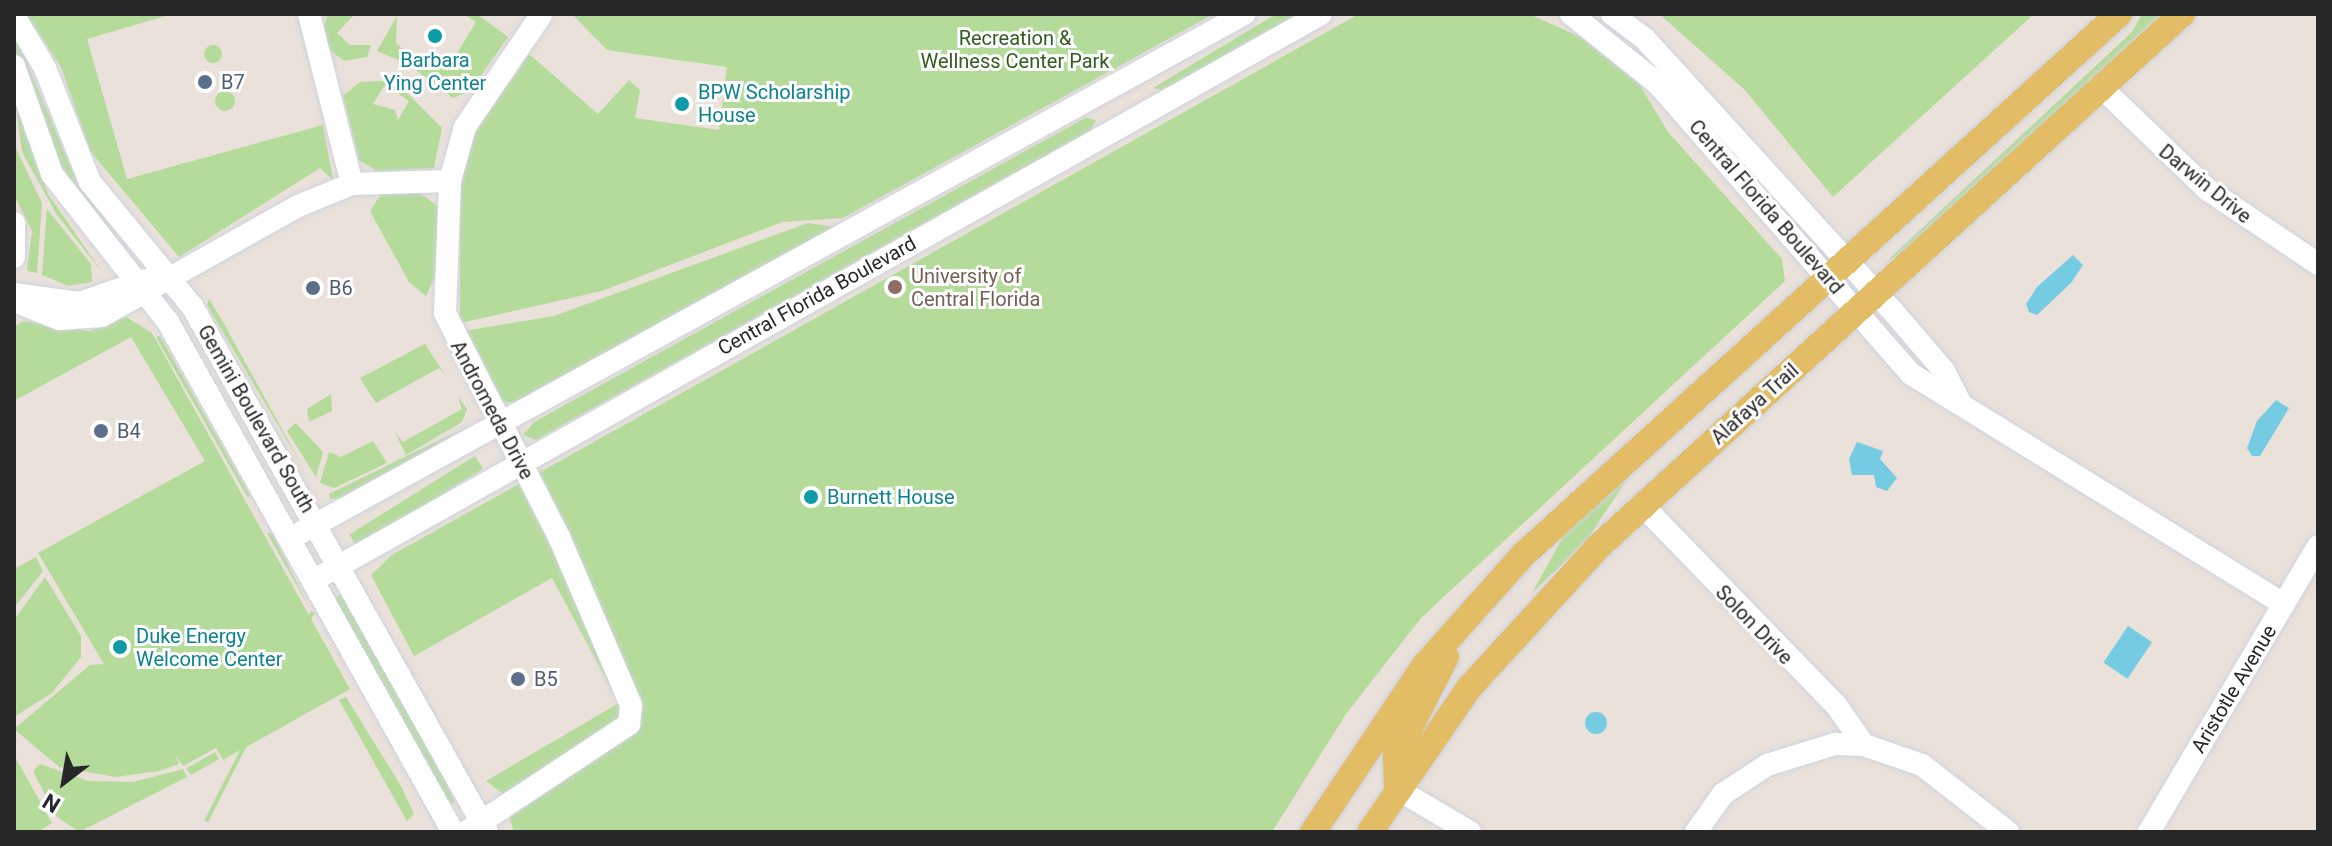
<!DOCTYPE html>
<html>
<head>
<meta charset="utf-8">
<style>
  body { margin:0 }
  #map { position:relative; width:2332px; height:846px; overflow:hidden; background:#e9e1da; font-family:Roboto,sans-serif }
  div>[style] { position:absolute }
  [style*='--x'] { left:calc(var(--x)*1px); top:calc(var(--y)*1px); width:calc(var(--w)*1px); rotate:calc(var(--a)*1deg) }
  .green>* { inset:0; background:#b5db9a; transform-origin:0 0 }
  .round { border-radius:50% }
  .water>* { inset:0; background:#75cce2; transform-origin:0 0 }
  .roads { filter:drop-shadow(0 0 2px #cfd3df) drop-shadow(0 0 2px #cfd3df) }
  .minor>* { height:22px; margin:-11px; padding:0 11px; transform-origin:11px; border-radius:11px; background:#fff }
  .major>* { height:26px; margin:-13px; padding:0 13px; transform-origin:13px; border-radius:13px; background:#e3bd65 }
  .dots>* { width:22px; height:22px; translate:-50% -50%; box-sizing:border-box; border:4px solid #fff; border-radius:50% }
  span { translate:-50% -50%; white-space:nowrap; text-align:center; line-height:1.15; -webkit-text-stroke:6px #fff; paint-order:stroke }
  .park-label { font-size:20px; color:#305c1f }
  .culture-label { font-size:20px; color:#0d838f }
  .left { translate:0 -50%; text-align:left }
  .service-label { font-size:20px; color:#4e5e75 }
  .street-label { font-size:20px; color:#272727 }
  .education-label { font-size:20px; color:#785e54 }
  .frame { position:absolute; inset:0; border:16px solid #272727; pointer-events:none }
  .north { position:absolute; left:24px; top:742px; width:80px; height:80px; -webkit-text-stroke:6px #fff; paint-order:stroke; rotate:211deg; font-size:22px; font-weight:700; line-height:32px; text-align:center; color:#272727 }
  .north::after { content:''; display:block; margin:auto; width:28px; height:36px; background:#272727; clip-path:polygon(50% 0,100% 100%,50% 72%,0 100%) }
</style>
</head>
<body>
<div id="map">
  <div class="green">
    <div style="clip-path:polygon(26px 14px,172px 14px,87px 39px,127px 179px,323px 125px,333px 180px,320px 168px,179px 257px,90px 151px,61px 67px)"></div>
    <div style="clip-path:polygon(328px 14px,355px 14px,337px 33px,350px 45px,371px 45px,367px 57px,344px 61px,330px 50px,322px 32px)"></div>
    <div style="clip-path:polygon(463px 14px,477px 14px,508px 37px,470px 91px,453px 98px,416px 70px,421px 62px,439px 69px,452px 62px,476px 22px)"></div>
    <div style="clip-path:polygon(572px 14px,1214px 14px,843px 218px,782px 222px,602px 291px,460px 323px,460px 160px,491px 101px,528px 53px,598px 114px,629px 80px,640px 90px,635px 118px,719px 130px,727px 67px,607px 50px)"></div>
    <div style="clip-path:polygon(1276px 14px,1306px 14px,1162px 90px,1153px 88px)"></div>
    <div style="clip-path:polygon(1359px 14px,1529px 14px,1580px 37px,1640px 85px,1668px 132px,1782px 259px,1785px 281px,1421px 618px,1346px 714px,1272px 832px,514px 832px,502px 793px,486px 781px,619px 703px,552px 578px,414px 656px,371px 575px,392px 555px)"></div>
    <div style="clip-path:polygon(1659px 14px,2034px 14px,1833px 197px,1744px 89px)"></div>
    <div style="clip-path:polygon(2142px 14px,2161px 14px,1898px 258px,1889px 259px,2132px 32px)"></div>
    <div style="clip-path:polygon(397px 16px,396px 43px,412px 58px,408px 64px,377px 51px)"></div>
    <div style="clip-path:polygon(14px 32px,76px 179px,125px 249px,65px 178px,14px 49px)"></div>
    <div class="round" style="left:204px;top:45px;width:18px;height:18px"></div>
    <div style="clip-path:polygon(382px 81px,397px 86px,394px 91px,384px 86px,373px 104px,395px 110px,398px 120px,409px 101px,399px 94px,402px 88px,442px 128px,434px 168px,377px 171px,359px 160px,343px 96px,360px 82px)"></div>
    <div style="clip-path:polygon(14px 91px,48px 194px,102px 272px,57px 215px,22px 152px)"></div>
    <div class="round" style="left:215px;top:91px;width:20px;height:20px"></div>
    <div style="clip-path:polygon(1085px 118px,1096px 120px,1091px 130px,536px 440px,523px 435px,534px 422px)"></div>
    <div style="clip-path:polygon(14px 144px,42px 203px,37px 273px,27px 271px,32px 231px,14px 195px)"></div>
    <div style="clip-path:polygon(420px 193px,437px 206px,437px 272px,426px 296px,409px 282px,370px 211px,381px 194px)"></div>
    <div style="clip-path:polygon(47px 209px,91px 264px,92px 282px,68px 286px,42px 275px)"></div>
    <div style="clip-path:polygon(808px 223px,836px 227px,517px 403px,499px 401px,463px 331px,554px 316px)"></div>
    <div style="clip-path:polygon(209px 299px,223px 322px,304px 469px,207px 305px)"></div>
    <div style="clip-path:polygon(126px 317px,152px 333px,350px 689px,223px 760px,216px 748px,183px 766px,175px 755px,179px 764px,159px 771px,115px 777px,59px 767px,14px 729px,90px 665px,104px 664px,38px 553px,205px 461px,131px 337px,14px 401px,14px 326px,24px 321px,90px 331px)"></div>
    <div style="clip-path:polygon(160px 336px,250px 495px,248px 498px,156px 337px)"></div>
    <div style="clip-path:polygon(425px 344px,447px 378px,439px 368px,376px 403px,360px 378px)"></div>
    <div style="clip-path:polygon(331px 394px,332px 411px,309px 422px,307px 409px)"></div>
    <div style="clip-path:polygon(458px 397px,467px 409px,462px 422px,406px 455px,395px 432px,403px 442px,462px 409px)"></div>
    <div style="clip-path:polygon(296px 423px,323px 452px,316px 477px,287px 431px)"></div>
    <div style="clip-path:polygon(460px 430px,347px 497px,330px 499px,329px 494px)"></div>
    <div style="clip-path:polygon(373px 441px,387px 463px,334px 488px,320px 483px,329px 452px,341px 457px)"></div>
    <div style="left:475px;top:456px;width:15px;height:148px;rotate:58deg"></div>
    <div style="clip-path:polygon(1632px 472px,1586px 541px,1532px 593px,1568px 528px)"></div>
    <div style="clip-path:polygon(267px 533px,272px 533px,308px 605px)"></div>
    <div style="clip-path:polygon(36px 557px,43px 571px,14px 608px,14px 569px)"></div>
    <div style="clip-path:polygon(45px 577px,81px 636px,81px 657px,52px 693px,14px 717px,14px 620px)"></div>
    <div style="clip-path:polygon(341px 594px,444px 779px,455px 802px,449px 805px,334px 598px)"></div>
    <div style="left:311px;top:611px;width:4px;height:235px;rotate:27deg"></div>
    <div style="clip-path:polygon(346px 697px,401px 786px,414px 814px,407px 821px,339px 700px)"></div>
    <div style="left:215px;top:752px;width:8px;height:33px;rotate:60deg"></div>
    <div style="clip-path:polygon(14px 755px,52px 823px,38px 832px,14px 832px)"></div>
    <div style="clip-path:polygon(40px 764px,89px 781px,133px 782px,183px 769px,187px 777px,79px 832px,56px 816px,33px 771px)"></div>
  </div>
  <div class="water">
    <div style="clip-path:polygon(2073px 255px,2083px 265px,2071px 283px,2037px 315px,2029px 312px,2026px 304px,2037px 287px)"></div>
    <div style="clip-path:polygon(2276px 400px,2289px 408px,2260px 456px,2252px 456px,2247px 448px,2257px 421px)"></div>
    <div style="clip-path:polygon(1857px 442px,1883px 451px,1880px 459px,1897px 478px,1887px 491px,1876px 487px,1874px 475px,1852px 475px,1849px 459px)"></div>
    <div style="left:2128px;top:626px;width:29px;height:44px;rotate:34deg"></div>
    <div class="round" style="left:1585px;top:712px;width:22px;height:22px"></div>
  </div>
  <div class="roads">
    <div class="minor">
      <div style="--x:309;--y:14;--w:175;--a:75.8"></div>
      <div style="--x:1571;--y:14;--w:112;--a:38.8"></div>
      <div style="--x:1658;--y:84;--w:385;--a:48.9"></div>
      <div style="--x:1911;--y:374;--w:438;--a:31.7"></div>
      <div style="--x:1612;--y:14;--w:41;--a:37.1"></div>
      <div style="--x:1645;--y:39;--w:364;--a:47.7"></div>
      <div style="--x:1890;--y:308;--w:83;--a:49.4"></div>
      <div style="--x:1944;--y:371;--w:34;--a:63"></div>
      <div style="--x:14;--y:16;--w:61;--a:59.2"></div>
      <div style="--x:45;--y:68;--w:123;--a:68.5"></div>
      <div style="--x:90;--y:182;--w:161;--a:50.6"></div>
      <div style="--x:192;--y:306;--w:603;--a:60.71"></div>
      <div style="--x:14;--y:66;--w:114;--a:70.6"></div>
      <div style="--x:52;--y:174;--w:188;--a:51.9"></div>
      <div style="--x:168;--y:322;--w:584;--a:60.8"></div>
      <div style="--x:2104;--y:90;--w:144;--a:43.9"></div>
      <div style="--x:2208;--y:190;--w:133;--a:33.9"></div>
      <div style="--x:14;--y:223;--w:34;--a:90"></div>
      <div style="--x:14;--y:294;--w:67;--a:7.8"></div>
      <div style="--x:80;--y:303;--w:70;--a:-19.2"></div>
      <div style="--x:14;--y:301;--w:48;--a:21.8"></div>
      <div style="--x:59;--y:319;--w:43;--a:-4"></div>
      <div style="--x:102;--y:316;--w:225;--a:-29.3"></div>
      <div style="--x:298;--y:206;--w:58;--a:-22.2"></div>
      <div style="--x:352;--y:184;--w:98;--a:-1.8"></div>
      <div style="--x:1642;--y:505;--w:279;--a:45.9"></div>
      <div style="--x:1836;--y:705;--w:49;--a:55"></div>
      <div style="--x:291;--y:538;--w:1088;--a:-28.8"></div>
      <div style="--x:314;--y:580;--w:1155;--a:-29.34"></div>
      <div style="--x:1397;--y:789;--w:85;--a:30.5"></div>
      <div style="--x:466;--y:832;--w:196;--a:-33.5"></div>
      <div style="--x:629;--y:724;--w:19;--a:-84"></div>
      <div style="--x:631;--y:705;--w:183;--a:-113.2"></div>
      <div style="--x:559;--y:537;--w:251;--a:-117"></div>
      <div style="--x:445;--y:313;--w:132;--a:-87.8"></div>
      <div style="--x:450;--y:181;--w:56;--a:-74.5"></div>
      <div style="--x:465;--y:127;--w:135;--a:-55.8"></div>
      <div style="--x:1696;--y:832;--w:47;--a:-54.6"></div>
      <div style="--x:1723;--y:794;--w:53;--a:-33.4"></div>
      <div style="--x:1767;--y:765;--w:71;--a:-17.2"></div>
      <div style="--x:1835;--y:744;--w:29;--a:2"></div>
      <div style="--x:1864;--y:745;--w:61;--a:19"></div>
      <div style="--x:1922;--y:765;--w:109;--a:37.9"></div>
      <div style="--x:2149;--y:832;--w:332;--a:-59.4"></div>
    </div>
    <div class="major">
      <div style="--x:1397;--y:789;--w:34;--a:-92"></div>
      <div style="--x:1396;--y:755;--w:110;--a:-63"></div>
      <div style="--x:1313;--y:832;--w:201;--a:-56.2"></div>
      <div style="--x:1425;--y:665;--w:147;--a:-48.3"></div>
      <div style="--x:1523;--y:555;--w:805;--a:-42.23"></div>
      <div style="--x:1370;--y:832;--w:175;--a:-55.5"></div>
      <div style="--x:1469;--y:688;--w:191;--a:-47.5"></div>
      <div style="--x:1598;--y:547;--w:791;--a:-42.39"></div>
    </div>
  </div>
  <div class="dots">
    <div style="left:435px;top:36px;background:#0f9aa8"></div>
    <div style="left:205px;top:82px;background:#5c6f8a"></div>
    <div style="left:682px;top:104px;background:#0f9aa8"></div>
    <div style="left:895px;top:287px;background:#8d6e63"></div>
    <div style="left:313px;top:288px;background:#5c6f8a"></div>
    <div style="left:101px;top:431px;background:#5c6f8a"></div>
    <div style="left:811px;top:497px;background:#0f9aa8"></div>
    <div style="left:120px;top:647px;background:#0f9aa8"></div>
    <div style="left:518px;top:679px;background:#5c6f8a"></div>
  </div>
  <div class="park-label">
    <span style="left:1015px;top:50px">Recreation &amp;<br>Wellness Center Park</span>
  </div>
  <div class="culture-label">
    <span style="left:435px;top:72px">Barbara<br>Ying Center</span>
    <span class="left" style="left:698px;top:104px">BPW Scholarship<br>House</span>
    <span class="left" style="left:827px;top:497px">Burnett House</span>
    <span class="left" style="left:136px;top:648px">Duke Energy<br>Welcome Center</span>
  </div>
  <div class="service-label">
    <span class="left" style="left:221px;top:82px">B7</span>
    <span class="left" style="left:329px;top:288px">B6</span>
    <span class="left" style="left:117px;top:431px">B4</span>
    <span class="left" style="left:534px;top:679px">B5</span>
  </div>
  <div class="street-label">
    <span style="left:2205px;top:184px;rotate:39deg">Darwin Drive</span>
    <span style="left:1766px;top:207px;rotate:49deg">Central Florida Boulevard</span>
    <span style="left:817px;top:296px;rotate:-29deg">Central Florida Boulevard</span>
    <span style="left:1755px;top:404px;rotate:-42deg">Alafaya Trail</span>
    <span style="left:492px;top:410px;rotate:62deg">Andromeda Drive</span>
    <span style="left:256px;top:419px;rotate:60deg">Gemini Boulevard South</span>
    <span style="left:1754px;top:625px;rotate:46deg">Solon Drive</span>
    <span style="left:2234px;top:689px;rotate:-59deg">Aristotle Avenue</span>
  </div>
  <div class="education-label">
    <span class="left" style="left:911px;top:288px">University of<br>Central Florida</span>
  </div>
  <div class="frame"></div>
  <div class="north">N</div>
</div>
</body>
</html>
